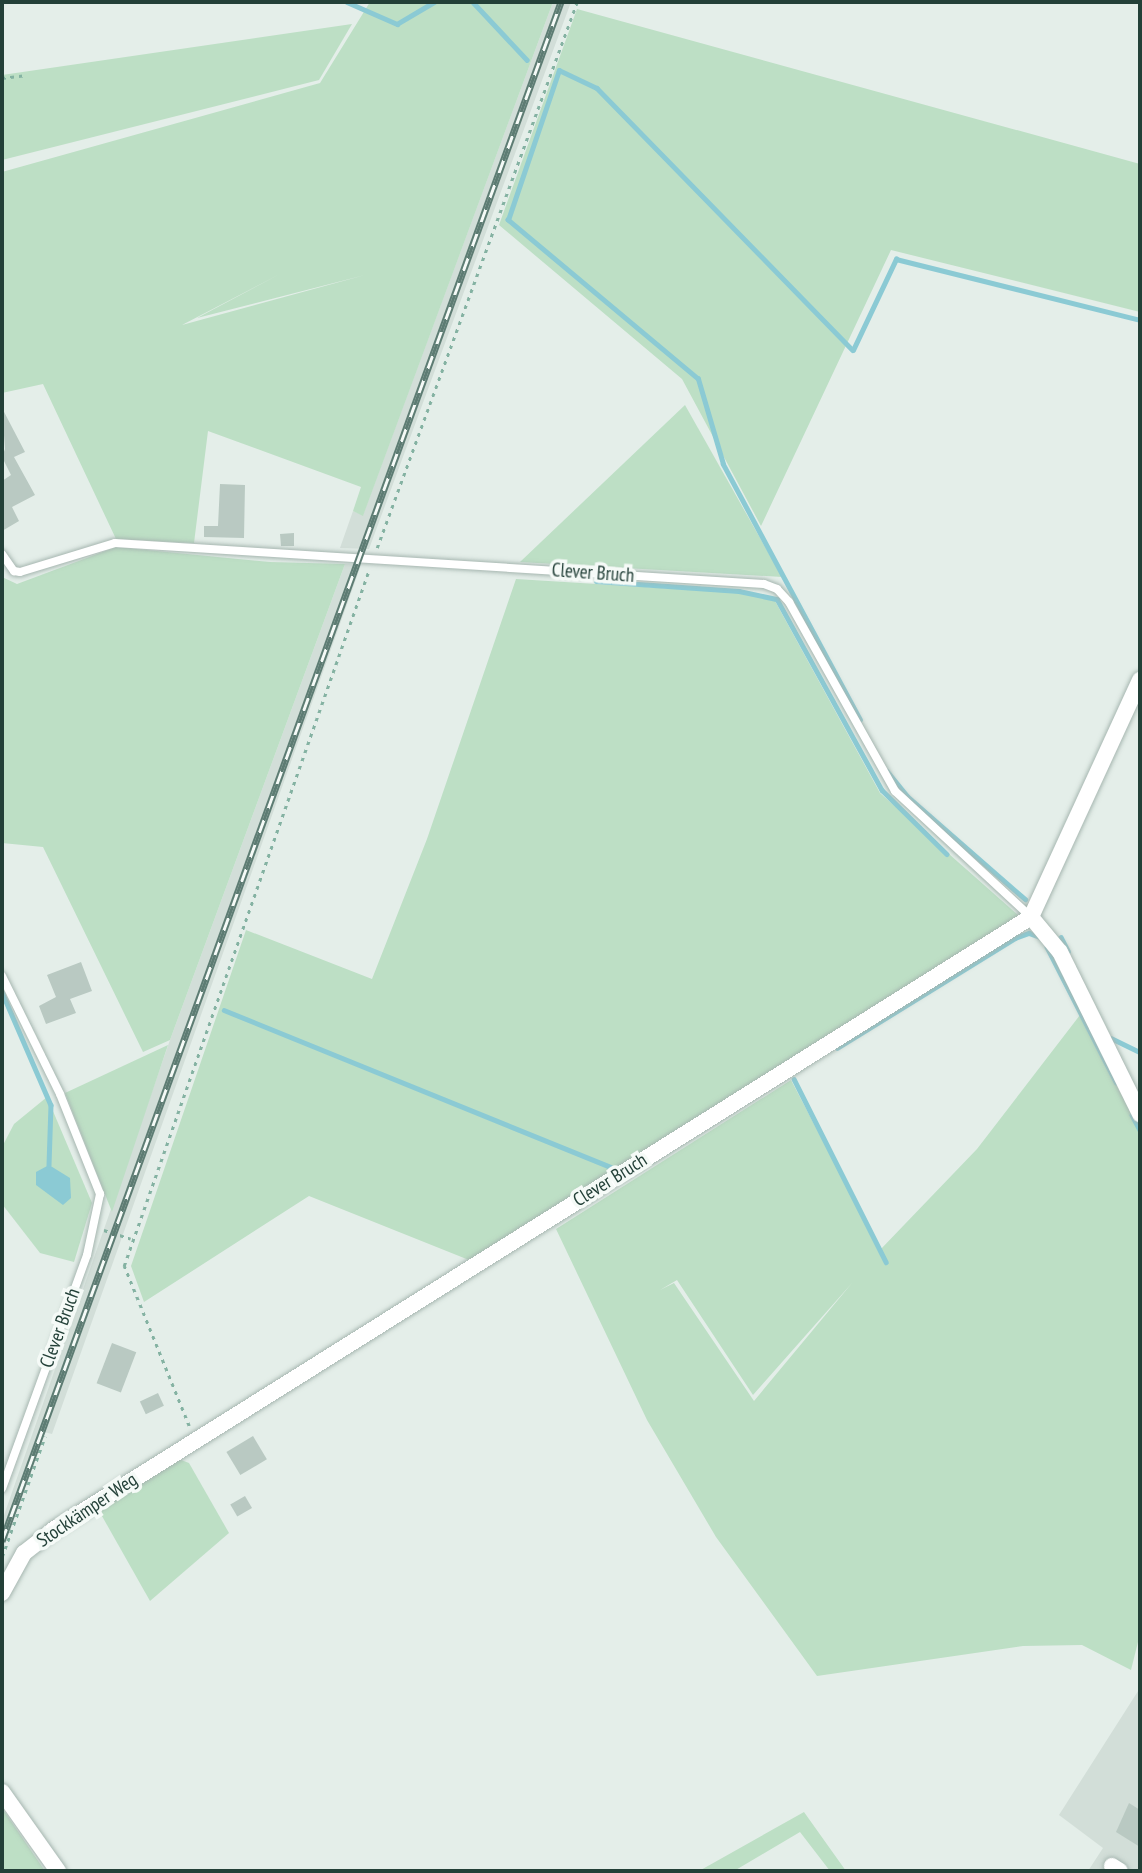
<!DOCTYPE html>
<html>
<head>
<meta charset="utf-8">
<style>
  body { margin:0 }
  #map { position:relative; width:1142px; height:1873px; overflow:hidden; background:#e4eee9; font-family:"PT Sans Narrow",sans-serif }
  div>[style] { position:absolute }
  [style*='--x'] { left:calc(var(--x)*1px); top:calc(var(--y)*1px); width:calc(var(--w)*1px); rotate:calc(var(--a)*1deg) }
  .built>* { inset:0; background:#d2ded8 }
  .green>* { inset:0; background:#bddfc5 }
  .water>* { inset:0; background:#8bcad4 }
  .stream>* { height:4.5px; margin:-2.25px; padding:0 2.25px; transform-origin:2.25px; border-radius:2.25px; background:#8bcad4 }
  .building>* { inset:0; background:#b9c9c2; transform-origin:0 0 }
  .path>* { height:2.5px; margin-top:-1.25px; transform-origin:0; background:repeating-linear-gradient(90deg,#84b2a2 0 3.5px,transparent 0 8.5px) }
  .roads { filter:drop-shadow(0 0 2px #a6b6b0) drop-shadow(0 0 2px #a6b6b0) }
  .lane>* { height:8px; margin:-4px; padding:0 4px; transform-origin:4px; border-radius:4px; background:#fff }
  .street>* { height:16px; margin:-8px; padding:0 8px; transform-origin:8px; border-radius:8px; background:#fff }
  .rail>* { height:7px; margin-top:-3.5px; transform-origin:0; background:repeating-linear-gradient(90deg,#f5faf7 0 13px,#5d7c73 0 26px); box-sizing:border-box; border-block:2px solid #5d7c73 }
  span { translate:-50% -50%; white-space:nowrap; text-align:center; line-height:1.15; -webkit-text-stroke:7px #f5faf7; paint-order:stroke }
  .street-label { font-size:19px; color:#234038 }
  .frame { position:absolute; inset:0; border:4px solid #234038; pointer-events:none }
</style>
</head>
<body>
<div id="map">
  <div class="built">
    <div style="clip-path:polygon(553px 2px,571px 2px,369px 549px,340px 548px,353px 511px,363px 515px)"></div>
    <div style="clip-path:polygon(345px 564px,361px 565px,52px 1434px,44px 1432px,2px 1551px,2px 1521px,170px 1040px)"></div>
    <div style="clip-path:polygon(1140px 1688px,1140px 1871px,1088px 1871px,1103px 1848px,1059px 1815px)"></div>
  </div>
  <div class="green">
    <div style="clip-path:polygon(evenodd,370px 2px,553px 2px,363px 516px,353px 511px,361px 487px,208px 431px,194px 543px,116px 539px,43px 384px,2px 393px,2px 172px,320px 83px,370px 2px,280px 274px,197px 318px,365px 275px,182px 325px,280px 274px)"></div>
    <div style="clip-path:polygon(577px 9px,1140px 164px,1140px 312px,891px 250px,761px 526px,682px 379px,499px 225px)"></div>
    <div style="clip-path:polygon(352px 24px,319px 80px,2px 160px,2px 75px)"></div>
    <div style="clip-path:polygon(685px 405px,782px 577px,520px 562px)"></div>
    <div style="clip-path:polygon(116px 547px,270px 562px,345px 564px,170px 1040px,143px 1052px,43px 847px,2px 843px,2px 577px,17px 584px)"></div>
    <div style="clip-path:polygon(516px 579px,741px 593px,775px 601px,880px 793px,1019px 916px,469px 1260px,309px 1196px,144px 1302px,131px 1266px,246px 930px,372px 979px,427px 839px)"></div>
    <div style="clip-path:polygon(evenodd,1080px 1015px,1140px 1131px,1140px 1634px,1131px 1670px,1082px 1645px,1023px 1646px,817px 1676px,716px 1537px,647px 1420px,556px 1229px,791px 1080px,880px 1250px,977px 1149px,1080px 1015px,677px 1280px,753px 1395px,852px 1283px,754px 1401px,674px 1283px,660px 1290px,677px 1280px)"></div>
    <div style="clip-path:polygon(168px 1045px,112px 1212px,65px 1093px)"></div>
    <div style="clip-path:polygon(47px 1097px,92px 1203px,74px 1262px,40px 1253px,2px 1204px,2px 1147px,14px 1124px)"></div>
    <div style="clip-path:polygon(176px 1458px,189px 1463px,229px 1533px,150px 1601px,98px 1509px)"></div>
    <div style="clip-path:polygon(2px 1808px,45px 1871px,2px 1871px)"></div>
    <div style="clip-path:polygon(804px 1812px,846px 1871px,830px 1871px,800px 1832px,734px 1871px,699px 1871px)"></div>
  </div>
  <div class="water">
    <div style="clip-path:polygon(49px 1165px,70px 1178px,71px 1198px,63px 1205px,36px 1185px,36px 1172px)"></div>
  </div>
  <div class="stream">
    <div style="--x:347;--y:2;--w:55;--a:23.7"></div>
    <div style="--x:397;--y:24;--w:43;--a:-30.7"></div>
    <div style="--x:473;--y:2;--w:79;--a:47"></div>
    <div style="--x:596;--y:581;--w:143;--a:4"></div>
    <div style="--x:739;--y:591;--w:39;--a:12"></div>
    <div style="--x:777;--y:599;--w:218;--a:61.2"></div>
    <div style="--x:882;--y:790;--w:91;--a:44.6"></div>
    <div style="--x:860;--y:720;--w:290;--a:-118.2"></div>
    <div style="--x:723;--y:464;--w:89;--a:-106.4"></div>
    <div style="--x:698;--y:379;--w:248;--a:-140.1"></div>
    <div style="--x:508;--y:220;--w:158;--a:-71.2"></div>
    <div style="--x:559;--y:70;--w:42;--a:25.3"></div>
    <div style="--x:597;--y:88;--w:366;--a:45.7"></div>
    <div style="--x:853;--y:350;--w:101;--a:-64.7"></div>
    <div style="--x:896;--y:259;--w:252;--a:14"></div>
    <div style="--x:887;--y:771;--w:32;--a:51"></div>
    <div style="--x:907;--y:796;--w:157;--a:41.1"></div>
    <div style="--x:1061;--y:937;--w:16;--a:63"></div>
    <div style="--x:1047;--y:947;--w:152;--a:62.9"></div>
    <div style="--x:2;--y:992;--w:123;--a:66.6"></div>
    <div style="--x:51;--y:1105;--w:60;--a:91.9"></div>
    <div style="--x:224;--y:1010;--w:418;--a:22.1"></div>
    <div style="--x:1111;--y:1038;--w:32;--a:26"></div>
    <div style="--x:837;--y:1048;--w:209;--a:-31.7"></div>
    <div style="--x:1015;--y:938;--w:15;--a:-20"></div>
    <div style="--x:1029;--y:933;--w:12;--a:20"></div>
    <div style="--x:794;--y:1079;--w:205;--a:63.3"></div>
    <div style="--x:1132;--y:1115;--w:17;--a:62"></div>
  </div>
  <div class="building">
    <div style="clip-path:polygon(2px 408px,25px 452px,14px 457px,35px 495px,12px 507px,19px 521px,2px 531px,2px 481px,11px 475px,2px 457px,5px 449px)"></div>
    <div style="clip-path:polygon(220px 484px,245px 485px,244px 538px,204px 537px,204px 526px,218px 526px)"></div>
    <div style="clip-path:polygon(294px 533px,294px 546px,281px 546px,280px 534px)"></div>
    <div style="clip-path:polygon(81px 962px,92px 991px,70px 999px,76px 1013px,46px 1024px,39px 1006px,56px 997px,47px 975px)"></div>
    <div style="left:112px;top:1343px;width:26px;height:43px;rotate:21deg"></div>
    <div style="left:158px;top:1393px;width:14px;height:20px;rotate:65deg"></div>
    <div style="left:253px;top:1436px;width:27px;height:31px;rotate:59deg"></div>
    <div style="left:245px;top:1496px;width:14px;height:17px;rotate:60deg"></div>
    <div style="clip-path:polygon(1129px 1803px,1140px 1810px,1140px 1847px,1116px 1832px)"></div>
  </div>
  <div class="path">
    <div style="--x:2;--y:78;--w:23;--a:-7"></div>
    <div style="--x:377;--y:548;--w:581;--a:-69.88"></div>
    <div style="--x:104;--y:1230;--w:28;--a:18"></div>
    <div style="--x:189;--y:1426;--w:173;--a:-112.1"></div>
    <div style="--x:124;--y:1266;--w:738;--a:-70.61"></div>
    <div style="--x:2;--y:1557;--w:128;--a:-70.4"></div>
  </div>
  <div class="roads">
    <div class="lane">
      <div style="--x:2;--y:554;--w:21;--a:55"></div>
      <div style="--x:14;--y:571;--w:6;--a:9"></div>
      <div style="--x:20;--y:572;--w:99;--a:-17"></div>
      <div style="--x:115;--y:543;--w:650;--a:3.61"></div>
      <div style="--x:764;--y:584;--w:14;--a:21"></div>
      <div style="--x:777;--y:589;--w:18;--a:47"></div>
      <div style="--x:789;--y:602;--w:217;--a:60.7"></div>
      <div style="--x:895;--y:791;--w:185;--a:42.8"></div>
      <div style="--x:2;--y:976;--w:131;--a:63.8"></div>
      <div style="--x:60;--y:1094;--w:108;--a:68.2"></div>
      <div style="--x:100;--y:1194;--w:62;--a:102"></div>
      <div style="--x:87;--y:1255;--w:248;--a:110"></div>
    </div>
    <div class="street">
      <div style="--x:1031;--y:917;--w:45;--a:50.4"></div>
      <div style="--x:1060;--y:952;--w:181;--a:63.7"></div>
      <div style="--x:2;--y:1593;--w:46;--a:-61.2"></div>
      <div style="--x:24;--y:1553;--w:37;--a:-38"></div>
      <div style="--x:53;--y:1530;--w:1154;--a:-32.08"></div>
      <div style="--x:1031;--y:917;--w:261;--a:-65.3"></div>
      <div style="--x:2;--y:1792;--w:97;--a:54.7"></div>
      <div style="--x:1112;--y:1866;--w:9;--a:32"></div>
    </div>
  </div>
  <div class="rail">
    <div style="--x:2;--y:1541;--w:1637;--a:-70.04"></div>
  </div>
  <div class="street-label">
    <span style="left:593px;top:573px;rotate:4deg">Clever Bruch</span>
    <span style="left:610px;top:1180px;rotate:-32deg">Clever Bruch</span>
    <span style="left:60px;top:1328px;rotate:-70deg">Clever Bruch</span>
    <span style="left:87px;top:1510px;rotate:-34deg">Stockkämper Weg</span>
  </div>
  <div class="frame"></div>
</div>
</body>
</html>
